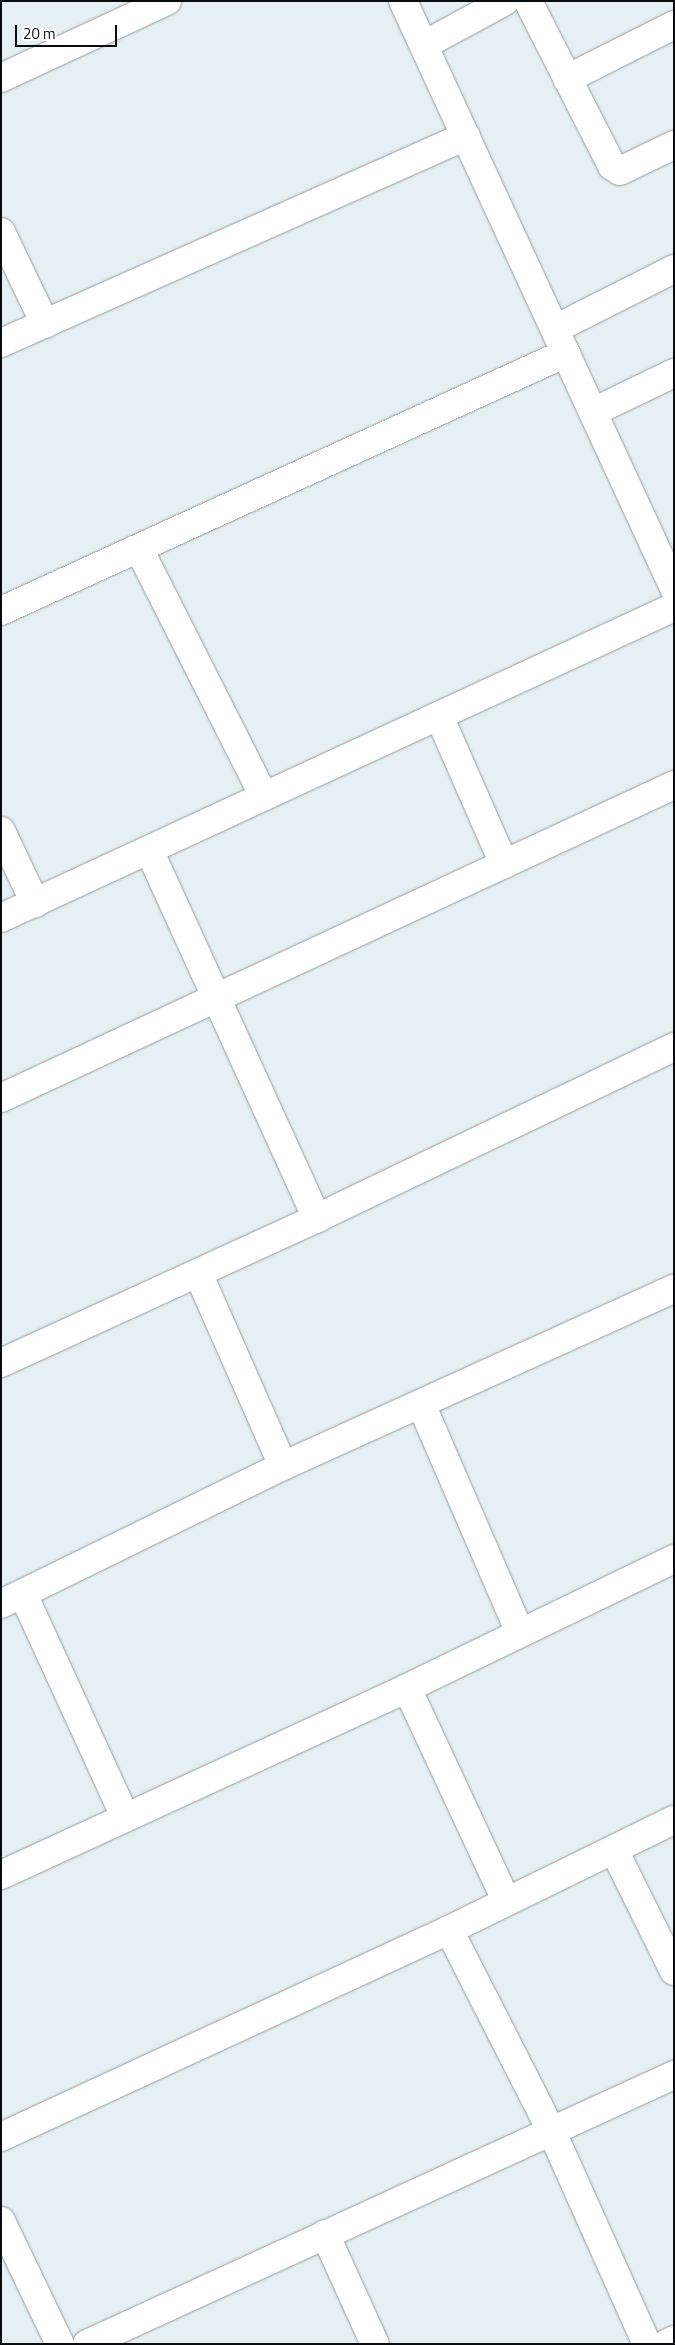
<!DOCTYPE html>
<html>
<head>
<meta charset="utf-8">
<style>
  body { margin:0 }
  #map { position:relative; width:675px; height:2345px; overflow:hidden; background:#e6eff3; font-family:"Titillium Web",sans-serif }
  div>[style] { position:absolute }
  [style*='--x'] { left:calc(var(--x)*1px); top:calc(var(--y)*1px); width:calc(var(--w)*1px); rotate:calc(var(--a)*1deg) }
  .roads { filter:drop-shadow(0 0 1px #939ca0) drop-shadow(0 0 1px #939ca0) }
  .street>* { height:28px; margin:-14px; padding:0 14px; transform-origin:14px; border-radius:14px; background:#fff }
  span { translate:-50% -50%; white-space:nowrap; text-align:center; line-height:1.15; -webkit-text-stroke:5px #fff; paint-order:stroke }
  .frame { position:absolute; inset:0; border:2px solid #090c0e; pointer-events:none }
  .scale { position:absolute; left:15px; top:25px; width:102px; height:22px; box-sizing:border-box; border:2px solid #090c0e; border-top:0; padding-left:6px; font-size:15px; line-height:18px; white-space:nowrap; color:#090c0e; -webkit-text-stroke:4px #fff; paint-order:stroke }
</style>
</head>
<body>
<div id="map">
  <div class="roads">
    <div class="street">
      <div style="--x:403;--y:1;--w:647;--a:65.22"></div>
      <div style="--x:528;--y:1;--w:185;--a:63"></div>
      <div style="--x:612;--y:166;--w:9;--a:32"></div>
      <div style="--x:620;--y:171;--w:60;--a:-25.7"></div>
      <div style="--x:424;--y:45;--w:92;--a:-28.5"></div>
      <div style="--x:1;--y:78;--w:183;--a:-24.9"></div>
      <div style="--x:567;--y:79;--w:120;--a:-26.8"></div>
      <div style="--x:1;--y:232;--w:102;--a:64.4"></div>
      <div style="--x:555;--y:329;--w:133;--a:-26.8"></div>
      <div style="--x:1;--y:343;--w:509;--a:-24"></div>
      <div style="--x:593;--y:412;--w:90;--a:-25.7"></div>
      <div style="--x:139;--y:549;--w:277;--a:63.2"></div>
      <div style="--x:1;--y:611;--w:621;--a:-24.54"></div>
      <div style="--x:439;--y:716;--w:162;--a:66.3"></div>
      <div style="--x:1;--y:831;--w:80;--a:64.7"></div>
      <div style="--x:149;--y:850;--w:405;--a:65.5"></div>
      <div style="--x:1;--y:918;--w:741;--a:-24.8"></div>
      <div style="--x:1;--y:1098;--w:742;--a:-24.94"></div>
      <div style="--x:198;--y:1273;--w:211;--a:66.2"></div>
      <div style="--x:1;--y:1363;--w:348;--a:-24.6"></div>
      <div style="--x:317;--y:1218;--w:396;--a:-25.6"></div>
      <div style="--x:421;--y:1404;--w:247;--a:66.6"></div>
      <div style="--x:23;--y:1594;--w:245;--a:65.4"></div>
      <div style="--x:1;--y:1604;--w:314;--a:-26.1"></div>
      <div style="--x:283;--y:1466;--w:429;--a:-24.4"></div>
      <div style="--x:407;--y:1688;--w:234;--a:65"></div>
      <div style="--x:614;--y:1850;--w:135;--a:63.6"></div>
      <div style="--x:1;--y:1875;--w:447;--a:-24.7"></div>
      <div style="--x:407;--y:1688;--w:297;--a:-25.8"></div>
      <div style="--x:449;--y:1930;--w:227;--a:63"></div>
      <div style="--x:552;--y:2132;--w:232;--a:65.9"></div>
      <div style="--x:1;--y:2137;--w:494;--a:-24.8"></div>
      <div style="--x:449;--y:1930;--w:250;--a:-26.1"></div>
      <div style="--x:1;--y:2221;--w:136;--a:64.4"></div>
      <div style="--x:325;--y:2234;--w:121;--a:65.6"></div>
      <div style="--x:87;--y:2344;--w:646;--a:-24.62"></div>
      <div style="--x:666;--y:2344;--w:9;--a:-27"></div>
    </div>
  </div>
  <div class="frame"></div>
  <div class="scale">20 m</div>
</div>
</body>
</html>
